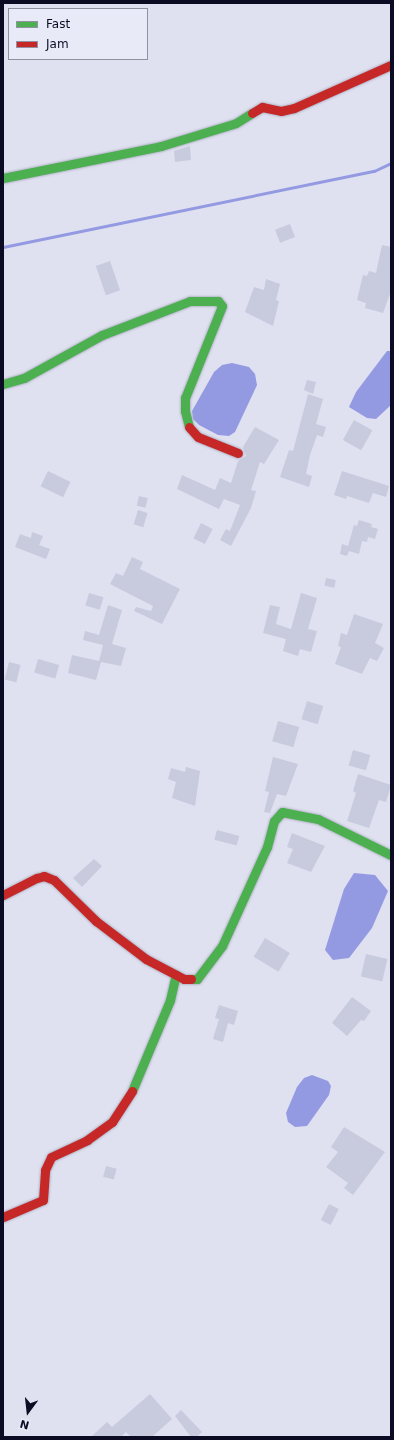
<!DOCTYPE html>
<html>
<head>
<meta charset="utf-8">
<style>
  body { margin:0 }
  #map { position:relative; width:394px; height:1440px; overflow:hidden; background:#dfe1f0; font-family:"DejaVu Sans",sans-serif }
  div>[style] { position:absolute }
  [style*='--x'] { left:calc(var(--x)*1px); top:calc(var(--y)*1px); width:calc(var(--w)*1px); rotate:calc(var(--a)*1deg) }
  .water>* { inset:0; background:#949ae2 }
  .stream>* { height:3px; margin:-1.5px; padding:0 1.5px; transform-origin:1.5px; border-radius:1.5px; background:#949ae2 }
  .building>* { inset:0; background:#c8cbdd; transform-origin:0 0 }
  .roads { filter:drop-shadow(0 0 1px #afb1c3) drop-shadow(0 0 1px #afb1c3) }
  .fast>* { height:9px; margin:-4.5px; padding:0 4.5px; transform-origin:4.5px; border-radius:4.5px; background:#4caf50 }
  .jam>* { height:9px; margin:-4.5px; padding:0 4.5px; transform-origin:4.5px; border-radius:4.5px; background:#c62828 }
  span { translate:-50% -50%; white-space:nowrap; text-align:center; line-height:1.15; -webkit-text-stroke:3px #e8eaf8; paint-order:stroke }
  .frame { position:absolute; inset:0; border:4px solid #0b0c23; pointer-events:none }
  .legend { position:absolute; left:8px; top:8px; width:140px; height:52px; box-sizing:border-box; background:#e8eaf8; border:1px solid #9091a3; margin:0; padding:5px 7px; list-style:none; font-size:12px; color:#0b0c23 }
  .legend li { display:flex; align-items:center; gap:8px; height:20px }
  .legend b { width:20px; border:1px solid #9091a3 }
  .north { position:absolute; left:8px; top:1392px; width:40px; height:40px; -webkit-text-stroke:3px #e8eaf8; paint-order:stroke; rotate:195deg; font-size:11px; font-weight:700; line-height:16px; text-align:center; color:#0b0c23 }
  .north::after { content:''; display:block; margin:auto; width:14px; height:18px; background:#0b0c23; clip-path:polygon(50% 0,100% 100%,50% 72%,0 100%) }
</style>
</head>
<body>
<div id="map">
  <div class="water">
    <div style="clip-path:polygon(387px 351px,391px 351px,391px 405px,376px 419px,367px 418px,349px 407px,356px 392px)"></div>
    <div style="clip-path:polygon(232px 363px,249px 367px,255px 374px,257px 385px,235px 432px,229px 436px,218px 435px,199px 425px,193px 419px,192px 411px,214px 372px,222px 365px)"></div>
    <div style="clip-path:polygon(354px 873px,375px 875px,388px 891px,372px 928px,349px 958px,333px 960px,325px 950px,344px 889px)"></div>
    <div style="clip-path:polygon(312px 1075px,328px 1081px,331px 1086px,329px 1095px,307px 1126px,295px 1127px,288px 1122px,286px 1113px,297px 1087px,304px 1078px)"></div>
  </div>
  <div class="stream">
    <div style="--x:3;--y:247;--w:379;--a:-11.6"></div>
    <div style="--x:374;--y:171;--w:19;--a:-25"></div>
  </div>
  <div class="building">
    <div style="clip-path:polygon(190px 146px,191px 160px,175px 162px,174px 151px)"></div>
    <div style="left:290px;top:224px;width:14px;height:16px;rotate:69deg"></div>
    <div style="clip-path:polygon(382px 245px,391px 247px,391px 291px,383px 313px,365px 308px,366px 303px,357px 300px,363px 275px,367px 276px,369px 271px,376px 273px)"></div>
    <div style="left:110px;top:261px;width:31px;height:15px;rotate:71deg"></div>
    <div style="clip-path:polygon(266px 279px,280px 284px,276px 300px,279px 301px,273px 326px,245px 312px,254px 287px,264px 290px)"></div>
    <div style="clip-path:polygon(307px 380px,316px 382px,313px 394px,304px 390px)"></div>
    <div style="clip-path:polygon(308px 394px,323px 399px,316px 424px,326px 427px,323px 437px,317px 435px,310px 455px,306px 474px,312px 476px,309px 487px,280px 477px,289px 450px,293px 451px)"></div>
    <div style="left:354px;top:420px;width:21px;height:23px;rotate:29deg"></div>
    <div style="clip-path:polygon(255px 427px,279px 440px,264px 464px,260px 462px,251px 490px,256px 491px,251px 508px,231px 546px,220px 540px,226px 529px,230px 531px,240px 505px,224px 499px,219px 509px,177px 489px,182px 475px,215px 490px,220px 478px,231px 483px,238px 461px,246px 456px,243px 447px)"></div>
    <div style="left:48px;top:471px;width:25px;height:17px;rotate:26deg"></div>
    <div style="clip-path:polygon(342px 471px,389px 486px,386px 497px,373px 493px,369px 503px,347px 496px,346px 499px,334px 495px)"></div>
    <div style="left:139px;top:496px;width:9px;height:10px;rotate:13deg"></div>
    <div style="left:138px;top:510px;width:10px;height:15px;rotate:17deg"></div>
    <div style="clip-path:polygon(359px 520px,372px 524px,371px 527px,378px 529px,375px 539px,368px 537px,367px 542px,362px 541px,359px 554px,349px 551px,347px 556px,340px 554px,342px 544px,348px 546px,354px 525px,357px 526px)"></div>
    <div style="left:201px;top:523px;width:13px;height:17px;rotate:27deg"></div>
    <div style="clip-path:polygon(32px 532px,43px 536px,39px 545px,50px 549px,46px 559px,15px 547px,20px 534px,31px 538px)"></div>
    <div style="clip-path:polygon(132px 557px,143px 562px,140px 569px,180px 589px,162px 624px,134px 611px,136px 607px,151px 611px,153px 606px,110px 584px,116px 573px,123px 576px)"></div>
    <div style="left:326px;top:578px;width:10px;height:8px;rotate:11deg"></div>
    <div style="left:89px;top:593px;width:15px;height:13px;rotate:16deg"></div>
    <div style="clip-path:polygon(301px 593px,317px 598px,308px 629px,317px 631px,311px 652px,300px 649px,298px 656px,283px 651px,286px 639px,263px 633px,270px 605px,280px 607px,276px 624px,291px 629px)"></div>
    <div style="clip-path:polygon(108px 605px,122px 610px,112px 644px,126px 648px,121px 666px,101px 662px,96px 680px,68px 673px,72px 655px,99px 661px,103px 645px,83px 640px,85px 631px,99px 635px)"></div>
    <div style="clip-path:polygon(354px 614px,383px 624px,375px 643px,384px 648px,377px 661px,370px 658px,362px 674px,335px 664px,341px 647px,338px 646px,341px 633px,347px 635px)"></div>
    <div style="left:38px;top:659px;width:22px;height:14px;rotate:16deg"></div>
    <div style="left:9px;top:662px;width:12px;height:18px;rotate:14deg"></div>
    <div style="left:307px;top:701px;width:17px;height:19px;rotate:17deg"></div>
    <div style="left:278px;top:721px;width:22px;height:21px;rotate:16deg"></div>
    <div style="left:353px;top:750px;width:18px;height:16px;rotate:16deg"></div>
    <div style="clip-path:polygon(273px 757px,298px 764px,286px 796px,277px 794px,270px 813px,264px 812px,269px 792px,265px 791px)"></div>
    <div style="clip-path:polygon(186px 767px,200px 771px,195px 806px,172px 798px,176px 782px,168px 779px,171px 768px,185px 772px)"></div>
    <div style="clip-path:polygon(358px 774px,391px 785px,386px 802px,379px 800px,369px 828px,347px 821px,356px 793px,353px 791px)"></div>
    <div style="left:217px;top:830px;width:23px;height:10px;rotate:15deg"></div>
    <div style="clip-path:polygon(292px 833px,325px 846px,311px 872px,287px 863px,293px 849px,287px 847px)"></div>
    <div style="clip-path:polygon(94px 859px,102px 866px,82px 887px,73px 878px)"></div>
    <div style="left:265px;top:938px;width:29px;height:22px;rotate:31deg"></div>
    <div style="left:366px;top:954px;width:22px;height:23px;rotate:13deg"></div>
    <div style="clip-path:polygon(352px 997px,371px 1011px,364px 1021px,361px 1020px,347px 1036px,332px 1023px)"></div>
    <div style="clip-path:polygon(219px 1005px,238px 1011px,234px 1025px,228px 1023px,223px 1042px,213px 1039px,219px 1019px,215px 1018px)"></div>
    <div style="clip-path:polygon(344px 1127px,385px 1152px,353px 1195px,344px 1188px,348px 1183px,326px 1167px,338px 1152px,331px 1147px)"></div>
    <div style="left:106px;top:1166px;width:11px;height:11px;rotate:15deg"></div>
    <div style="left:329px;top:1204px;width:11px;height:18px;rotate:27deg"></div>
    <div style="clip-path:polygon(150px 1394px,172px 1419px,152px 1437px,131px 1437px,126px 1432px,121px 1437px,91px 1437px,107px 1422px,112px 1427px)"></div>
    <div style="clip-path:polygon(181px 1410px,202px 1432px,197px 1437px,191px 1437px,175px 1416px)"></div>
  </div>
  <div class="roads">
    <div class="fast">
      <div style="--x:3;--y:178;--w:161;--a:-11.4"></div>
      <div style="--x:161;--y:146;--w:78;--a:-17"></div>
      <div style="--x:236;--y:123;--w:19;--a:-32"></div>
      <div style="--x:3;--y:384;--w:22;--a:-16"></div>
      <div style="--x:24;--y:378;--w:89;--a:-28.9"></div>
      <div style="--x:102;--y:335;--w:94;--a:-21.1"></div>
      <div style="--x:190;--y:301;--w:28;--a:0"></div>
      <div style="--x:218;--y:301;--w:6;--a:51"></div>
      <div style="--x:222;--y:306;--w:99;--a:111.9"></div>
      <div style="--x:185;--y:398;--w:13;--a:90"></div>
      <div style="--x:185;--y:411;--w:16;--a:76"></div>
      <div style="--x:191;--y:979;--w:6;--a:0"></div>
      <div style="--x:197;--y:979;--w:41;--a:-52.9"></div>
      <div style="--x:222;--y:946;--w:109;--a:-65.6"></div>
      <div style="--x:267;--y:847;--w:27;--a:-75"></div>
      <div style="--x:274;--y:821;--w:12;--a:-48"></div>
      <div style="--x:282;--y:812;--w:37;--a:11"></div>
      <div style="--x:318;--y:819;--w:81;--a:26.3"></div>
      <div style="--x:132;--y:1091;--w:99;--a:-67.3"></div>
      <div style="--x:170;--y:1000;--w:26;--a:-77"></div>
    </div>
    <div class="jam">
      <div style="--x:252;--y:113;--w:12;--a:-31"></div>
      <div style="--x:262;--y:107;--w:19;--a:12"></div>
      <div style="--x:281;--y:111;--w:13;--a:-13"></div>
      <div style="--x:294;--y:108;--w:106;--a:-23.9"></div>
      <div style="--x:189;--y:427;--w:13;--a:48"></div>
      <div style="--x:198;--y:437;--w:43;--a:21.8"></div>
      <div style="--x:3;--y:895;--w:38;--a:-27"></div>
      <div style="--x:37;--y:878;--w:7;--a:-16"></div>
      <div style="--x:44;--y:876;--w:11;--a:22"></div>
      <div style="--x:54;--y:880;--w:59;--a:44.3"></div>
      <div style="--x:96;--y:921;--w:63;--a:37.2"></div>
      <div style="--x:146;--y:959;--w:43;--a:27.8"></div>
      <div style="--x:184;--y:979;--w:7;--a:0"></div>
      <div style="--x:3;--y:1217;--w:43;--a:-23"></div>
      <div style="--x:43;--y:1200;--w:30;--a:-86"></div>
      <div style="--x:45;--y:1170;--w:14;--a:-65"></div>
      <div style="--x:51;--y:1157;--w:40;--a:-25"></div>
      <div style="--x:87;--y:1140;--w:31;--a:-36"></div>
      <div style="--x:112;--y:1122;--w:37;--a:-57"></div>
    </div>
  </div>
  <div class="frame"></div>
  <ul class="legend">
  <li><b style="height:5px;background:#4caf50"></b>Fast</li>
  <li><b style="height:5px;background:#c62828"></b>Jam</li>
  </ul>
  <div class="north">N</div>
</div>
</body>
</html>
